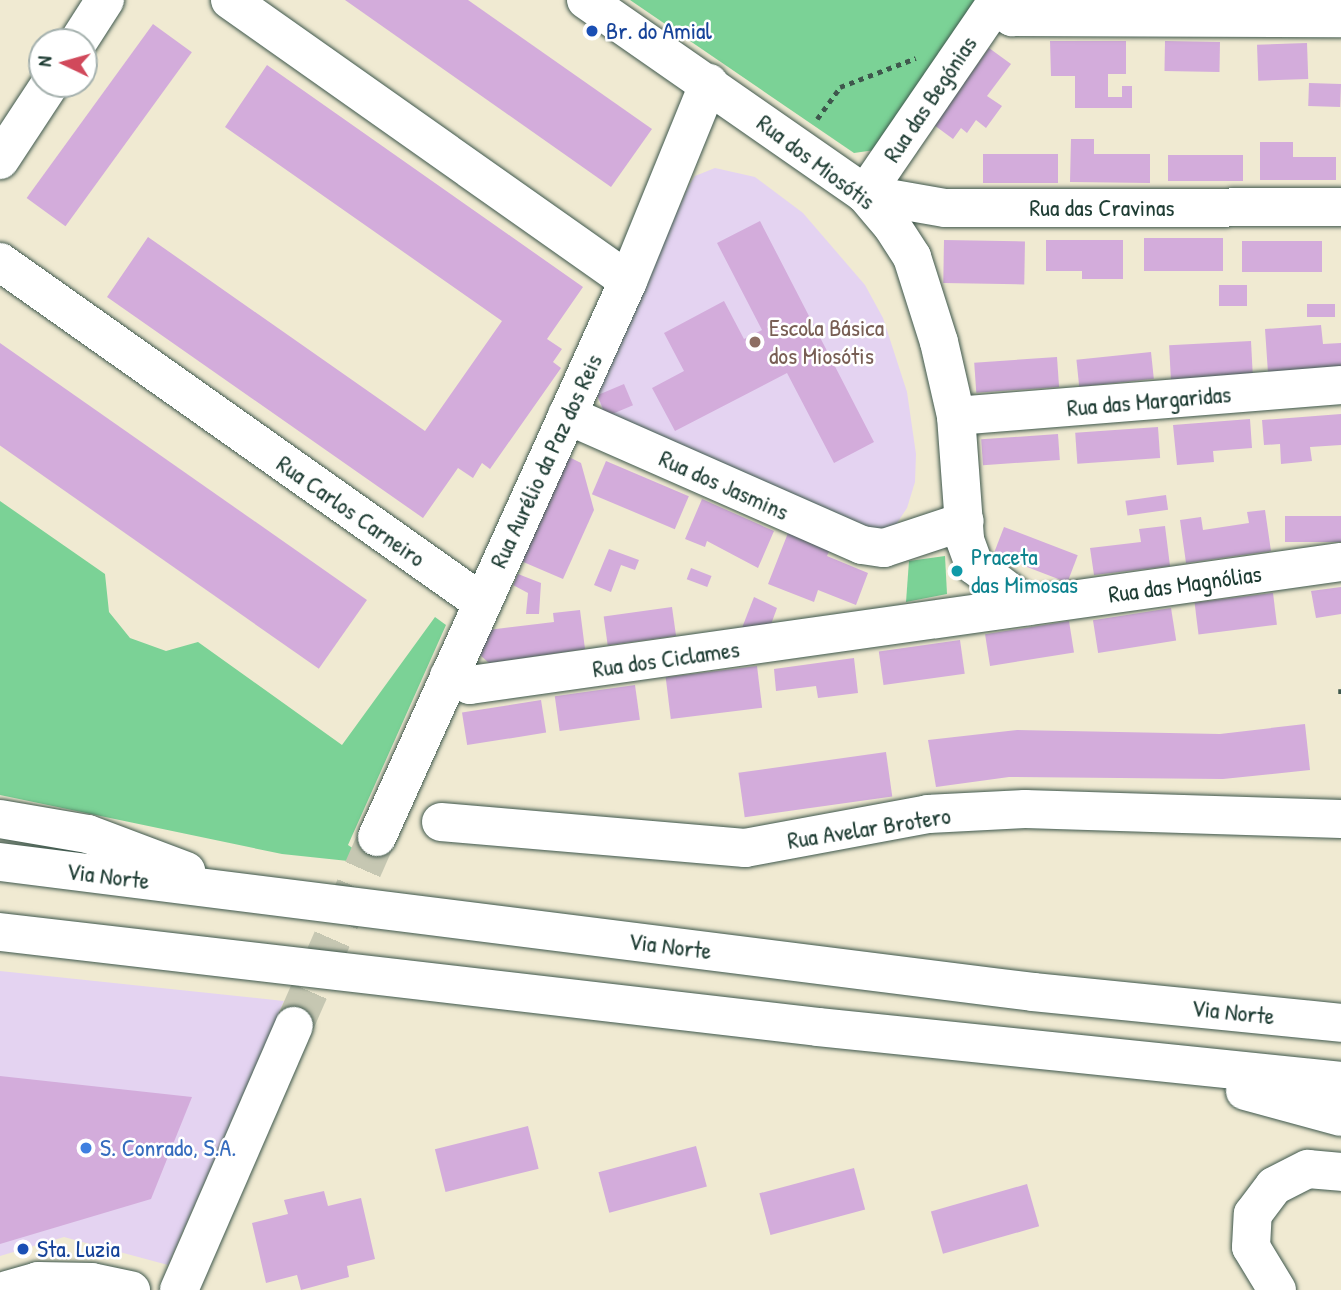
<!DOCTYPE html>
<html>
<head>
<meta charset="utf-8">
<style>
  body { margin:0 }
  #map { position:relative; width:1341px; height:1290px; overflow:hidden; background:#f0ead2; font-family:"Patrick Hand",sans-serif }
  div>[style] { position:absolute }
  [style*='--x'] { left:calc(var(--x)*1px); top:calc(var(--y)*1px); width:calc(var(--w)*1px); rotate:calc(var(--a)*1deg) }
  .built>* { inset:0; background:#e4d3f1 }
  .green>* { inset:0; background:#7bd296 }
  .building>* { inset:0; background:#d3acdb; transform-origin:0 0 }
  .minor-tunnel>* { height:38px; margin-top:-19px; transform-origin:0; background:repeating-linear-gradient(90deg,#c6c7b2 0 38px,transparent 0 57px) }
  .path>* { height:4.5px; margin-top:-2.25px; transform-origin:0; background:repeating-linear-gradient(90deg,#3e574c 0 5px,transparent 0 10px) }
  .roads { filter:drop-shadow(0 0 2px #3e574c) drop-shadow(0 0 2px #3e574c) }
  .minor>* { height:38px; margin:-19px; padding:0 19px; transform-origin:19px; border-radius:19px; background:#fff }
  .highway>* { height:38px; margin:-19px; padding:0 19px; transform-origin:19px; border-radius:19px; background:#fff }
  .dots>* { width:19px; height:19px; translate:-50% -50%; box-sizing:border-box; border:4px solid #fff; border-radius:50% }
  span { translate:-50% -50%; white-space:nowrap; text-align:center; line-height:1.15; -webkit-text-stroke:5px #fff; paint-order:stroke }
  .transit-label { font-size:24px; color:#164399 }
  .left { translate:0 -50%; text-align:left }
  .street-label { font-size:24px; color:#1f3d34 }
  .education-label { font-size:24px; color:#785e54 }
  .culture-label { font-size:24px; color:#0d838f }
  .shop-label { font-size:24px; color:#366cbe }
  .north { position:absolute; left:28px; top:28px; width:70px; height:70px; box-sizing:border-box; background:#fff; border:2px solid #a5b1ae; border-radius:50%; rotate:275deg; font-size:19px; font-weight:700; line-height:28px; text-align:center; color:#1f3d34 }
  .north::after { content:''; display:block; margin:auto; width:24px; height:32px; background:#d1495b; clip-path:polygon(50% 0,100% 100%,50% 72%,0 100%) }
</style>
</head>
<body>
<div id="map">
  <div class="built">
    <div style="clip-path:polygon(715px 168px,755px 177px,803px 213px,865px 285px,883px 318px,907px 392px,916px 454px,915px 482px,907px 508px,895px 526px,881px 532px,605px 416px,596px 393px,689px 185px,695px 176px)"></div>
    <div style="clip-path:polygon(0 971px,284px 1001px,168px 1265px,64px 1237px,0 1256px)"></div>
  </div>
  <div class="green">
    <div style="clip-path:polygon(630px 0,978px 0,875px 150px,854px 153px)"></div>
    <div style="clip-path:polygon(0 501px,105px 574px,109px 612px,130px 638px,166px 651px,198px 642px,342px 745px,435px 617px,446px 625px,348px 845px,369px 859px,367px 863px,282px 854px,0 795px)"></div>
    <div style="clip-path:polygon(945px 556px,947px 594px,906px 602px,909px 561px)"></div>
  </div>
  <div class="building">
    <div style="clip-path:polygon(345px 0,468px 0,652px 129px,611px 187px)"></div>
    <div style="left:153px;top:24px;width:48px;height:215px;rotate:36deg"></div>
    <div style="clip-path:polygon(1050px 41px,1126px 41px,1126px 74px,1108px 74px,1108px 97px,1122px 97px,1122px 86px,1132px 86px,1132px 108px,1075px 108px,1075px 76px,1051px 76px)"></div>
    <div style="left:1165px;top:41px;width:55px;height:30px;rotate:1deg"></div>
    <div style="left:1307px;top:43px;width:36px;height:50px;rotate:88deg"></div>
    <div style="clip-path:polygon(989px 48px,1011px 64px,987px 96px,1002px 106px,986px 128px,976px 120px,967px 133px,961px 128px,953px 139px,934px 125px)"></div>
    <div style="clip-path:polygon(267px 65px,583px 287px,547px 339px,562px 349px,553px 362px,561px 368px,490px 469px,482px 463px,473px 478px,458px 468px,423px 518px,107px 297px,148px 237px,425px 431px,502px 321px,225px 127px)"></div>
    <div style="left:1309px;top:83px;width:32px;height:23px;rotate:2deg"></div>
    <div style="clip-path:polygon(1071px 139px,1094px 139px,1094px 154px,1150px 154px,1150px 183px,1070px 182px)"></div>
    <div style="clip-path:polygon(1260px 142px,1293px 142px,1293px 157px,1336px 157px,1336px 180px,1260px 180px)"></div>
    <div style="left:1058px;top:154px;width:29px;height:75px;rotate:90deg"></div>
    <div style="left:1168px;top:155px;width:75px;height:26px"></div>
    <div style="clip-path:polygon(760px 221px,874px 442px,834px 463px,787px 373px,675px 431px,652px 388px,684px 371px,664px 333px,724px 301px,744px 339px,762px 330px,717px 243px)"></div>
    <div style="left:1223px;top:238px;width:33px;height:79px;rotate:90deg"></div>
    <div style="left:944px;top:240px;width:81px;height:43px;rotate:1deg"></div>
    <div style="clip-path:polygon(1046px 240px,1123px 240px,1123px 279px,1082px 279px,1082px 271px,1046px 271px)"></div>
    <div style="left:1322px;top:241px;width:31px;height:80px;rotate:90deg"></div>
    <div style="left:1247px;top:285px;width:21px;height:28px;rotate:90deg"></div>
    <div style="left:1335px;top:304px;width:13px;height:28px;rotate:90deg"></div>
    <div style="clip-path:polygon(1321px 325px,1323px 344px,1341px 343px,1341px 369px,1268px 373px,1265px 329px)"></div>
    <div style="left:1251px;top:341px;width:34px;height:82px;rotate:87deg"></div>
    <div style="left:0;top:343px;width:448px;height:84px;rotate:35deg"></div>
    <div style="left:1151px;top:352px;width:27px;height:75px;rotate:84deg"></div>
    <div style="left:1057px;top:357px;width:30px;height:83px;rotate:86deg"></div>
    <div style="left:624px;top:384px;width:23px;height:29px;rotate:67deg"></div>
    <div style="clip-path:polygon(1341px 414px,1341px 445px,1310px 447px,1312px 461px,1281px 464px,1280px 444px,1264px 445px,1262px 420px)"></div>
    <div style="clip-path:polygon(1250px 419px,1252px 448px,1213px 451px,1214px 462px,1177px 465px,1173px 425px)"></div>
    <div style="left:1158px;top:427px;width:31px;height:83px;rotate:86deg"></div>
    <div style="left:1058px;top:434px;width:26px;height:77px;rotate:86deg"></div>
    <div style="clip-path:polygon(567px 456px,581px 463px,594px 510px,563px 579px,521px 561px)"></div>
    <div style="left:606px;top:461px;width:90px;height:36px;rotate:23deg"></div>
    <div style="left:1166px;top:495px;width:15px;height:41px;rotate:82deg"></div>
    <div style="clip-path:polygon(702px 499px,774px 531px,758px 568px,707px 541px,705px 547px,685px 539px)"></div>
    <div style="clip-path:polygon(1265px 510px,1271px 551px,1186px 563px,1180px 520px,1201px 517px,1203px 530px,1249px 523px,1247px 512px)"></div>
    <div style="left:1341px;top:516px;width:26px;height:56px;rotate:90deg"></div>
    <div style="clip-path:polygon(1165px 526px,1170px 566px,1094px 575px,1090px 548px,1141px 542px,1139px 529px)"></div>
    <div style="left:1004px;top:527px;width:79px;height:29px;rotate:21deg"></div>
    <div style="clip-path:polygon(788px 533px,830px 549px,827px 556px,868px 573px,856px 605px,818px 590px,814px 602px,768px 584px)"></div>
    <div style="clip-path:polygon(609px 549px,639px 560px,635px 570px,621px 565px,611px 592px,594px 585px)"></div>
    <div style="left:691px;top:568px;width:22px;height:12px;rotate:21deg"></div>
    <div style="clip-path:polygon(518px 574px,541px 583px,539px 614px,526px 614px,528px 593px,513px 585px)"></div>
    <div style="clip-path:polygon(1341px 587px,1341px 614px,1316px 618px,1311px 591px)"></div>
    <div style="left:1273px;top:593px;width:32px;height:79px;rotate:83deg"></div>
    <div style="clip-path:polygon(754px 597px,777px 608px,769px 630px,740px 633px)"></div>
    <div style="left:672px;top:607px;width:29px;height:69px;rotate:82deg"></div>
    <div style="left:1171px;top:608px;width:33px;height:79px;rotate:81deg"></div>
    <div style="clip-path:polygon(580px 610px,585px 649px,489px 663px,480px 655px,488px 630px,554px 622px,553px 613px)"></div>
    <div style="left:1069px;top:621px;width:32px;height:85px;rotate:81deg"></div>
    <div style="left:960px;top:640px;width:34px;height:82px;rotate:82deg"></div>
    <div style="clip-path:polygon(854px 658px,858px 693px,818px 698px,816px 686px,776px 691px,774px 669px)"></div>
    <div style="left:757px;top:666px;width:42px;height:92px;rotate:83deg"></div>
    <div style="left:635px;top:685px;width:35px;height:81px;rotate:82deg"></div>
    <div style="left:541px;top:700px;width:33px;height:80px;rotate:81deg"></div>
    <div style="clip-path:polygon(1305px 724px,1310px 770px,1223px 779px,1009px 777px,936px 787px,928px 740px,1017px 730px,1220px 734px)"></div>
    <div style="left:886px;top:752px;width:45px;height:149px;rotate:82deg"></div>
    <div style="clip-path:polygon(0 1076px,192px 1097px,151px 1199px,0 1244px)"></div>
    <div style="left:528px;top:1126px;width:44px;height:96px;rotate:76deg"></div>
    <div style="left:696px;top:1146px;width:42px;height:101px;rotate:75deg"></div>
    <div style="left:854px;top:1168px;width:43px;height:98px;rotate:75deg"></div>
    <div style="left:1027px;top:1184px;width:44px;height:100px;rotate:74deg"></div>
    <div style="clip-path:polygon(324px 1191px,328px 1206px,361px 1198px,375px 1259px,347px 1266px,349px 1277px,301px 1290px,297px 1275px,266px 1283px,252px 1223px,288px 1214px,284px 1200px)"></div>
  </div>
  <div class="minor-tunnel">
    <div style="--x:294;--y:1026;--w:206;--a:-66.3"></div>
  </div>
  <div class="path">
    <div style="--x:817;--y:119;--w:39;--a:-54"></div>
    <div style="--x:840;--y:87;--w:81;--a:-20.9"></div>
    <div style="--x:1341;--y:689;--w:7;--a:90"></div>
  </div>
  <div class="roads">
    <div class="minor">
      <div style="--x:230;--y:0;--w:487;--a:35.2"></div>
      <div style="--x:586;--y:0;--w:340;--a:34.8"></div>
      <div style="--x:865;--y:194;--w:42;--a:49.8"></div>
      <div style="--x:892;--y:226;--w:37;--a:57"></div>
      <div style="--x:912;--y:257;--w:89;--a:72.4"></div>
      <div style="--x:939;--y:342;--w:76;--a:77.1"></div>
      <div style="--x:956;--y:416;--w:124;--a:85.8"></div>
      <div style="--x:965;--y:540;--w:27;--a:70"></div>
      <div style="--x:974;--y:565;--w:68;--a:37.2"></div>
      <div style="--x:994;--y:5;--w:22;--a:34"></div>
      <div style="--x:1012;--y:17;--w:329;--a:0.2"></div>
      <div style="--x:78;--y:42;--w:50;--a:-57.3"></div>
      <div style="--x:0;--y:160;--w:91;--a:-56.7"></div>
      <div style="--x:865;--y:194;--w:81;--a:9.9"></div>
      <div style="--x:945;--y:208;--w:396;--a:-0.1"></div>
      <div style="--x:865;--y:194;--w:235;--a:-55.6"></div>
      <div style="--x:0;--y:262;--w:589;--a:35.25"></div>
      <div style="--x:567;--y:415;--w:322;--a:23.8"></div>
      <div style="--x:862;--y:545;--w:22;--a:8"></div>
      <div style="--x:884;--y:548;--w:85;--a:-18.4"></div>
      <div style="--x:956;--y:416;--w:386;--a:-4.6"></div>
      <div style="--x:449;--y:676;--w:23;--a:23"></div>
      <div style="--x:470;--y:685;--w:880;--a:-8.04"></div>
      <div style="--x:441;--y:822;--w:305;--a:4.9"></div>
      <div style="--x:745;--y:848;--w:186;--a:-10.5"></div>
      <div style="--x:928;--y:814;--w:97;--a:-3"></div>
      <div style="--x:1025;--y:809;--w:316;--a:1.8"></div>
      <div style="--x:377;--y:837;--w:610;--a:-65.7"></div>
      <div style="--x:628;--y:281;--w:214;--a:-67.8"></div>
      <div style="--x:7;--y:1290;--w:32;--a:-16"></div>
      <div style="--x:38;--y:1281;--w:54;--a:1.1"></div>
      <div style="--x:92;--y:1282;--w:40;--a:12"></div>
      <div style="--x:179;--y:1290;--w:288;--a:-66.5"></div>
    </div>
    <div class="highway">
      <div style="--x:0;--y:819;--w:89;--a:9.7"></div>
      <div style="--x:88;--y:834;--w:105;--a:20.7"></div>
      <div style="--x:0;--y:862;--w:1041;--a:7.17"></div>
      <div style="--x:1033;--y:992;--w:310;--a:5.7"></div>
      <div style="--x:0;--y:932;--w:823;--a:6.62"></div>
      <div style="--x:818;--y:1027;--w:526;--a:5.89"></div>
      <div style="--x:1245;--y:1091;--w:99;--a:15.2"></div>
      <div style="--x:1277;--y:1290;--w:50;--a:-121.2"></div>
      <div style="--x:1251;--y:1247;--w:33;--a:-87"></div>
      <div style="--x:1253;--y:1214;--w:35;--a:-53"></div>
      <div style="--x:1274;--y:1186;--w:38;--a:-27"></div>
      <div style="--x:1308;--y:1169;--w:33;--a:5"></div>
    </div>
  </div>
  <div class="dots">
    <div style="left:592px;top:31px;background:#1a4fb4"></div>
    <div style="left:755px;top:342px;background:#8d6e63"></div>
    <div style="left:957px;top:571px;background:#0f9aa8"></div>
    <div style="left:86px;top:1148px;background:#3f7fe0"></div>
    <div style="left:23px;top:1249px;background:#1a4fb4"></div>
  </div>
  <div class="transit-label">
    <span class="left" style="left:606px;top:31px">Br. do Amial</span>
    <span class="left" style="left:37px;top:1249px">Sta. Luzia</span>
  </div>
  <div class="street-label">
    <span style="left:930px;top:99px;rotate:-56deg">Rua das Begónias</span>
    <span style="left:816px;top:162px;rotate:37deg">Rua dos Miosótis</span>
    <span style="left:1102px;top:208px">Rua das Cravinas</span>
    <span style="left:1149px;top:401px;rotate:-5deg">Rua das Margaridas</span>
    <span style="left:546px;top:461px;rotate:-65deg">Rua Aurélio da Paz dos Reis</span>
    <span style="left:724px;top:485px;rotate:24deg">Rua dos Jasmins</span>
    <span style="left:351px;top:511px;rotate:35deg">Rua Carlos Carneiro</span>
    <span style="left:1185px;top:584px;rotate:-8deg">Rua das Magnólias</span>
    <span style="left:666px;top:659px;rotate:-8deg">Rua dos Ciclames</span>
    <span style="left:869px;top:828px;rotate:-9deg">Rua Avelar Brotero</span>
    <span style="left:108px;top:876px;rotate:7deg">Via Norte</span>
    <span style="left:670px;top:946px;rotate:7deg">Via Norte</span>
    <span style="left:1233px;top:1012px;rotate:6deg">Via Norte</span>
  </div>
  <div class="education-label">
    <span class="left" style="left:769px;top:342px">Escola Básica<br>dos Miosótis</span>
  </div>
  <div class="culture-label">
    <span class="left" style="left:971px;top:571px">Praceta<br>das Mimosas</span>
  </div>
  <div class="shop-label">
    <span class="left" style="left:100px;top:1148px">S. Conrado, S.A.</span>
  </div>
  <div class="north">N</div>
</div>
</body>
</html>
